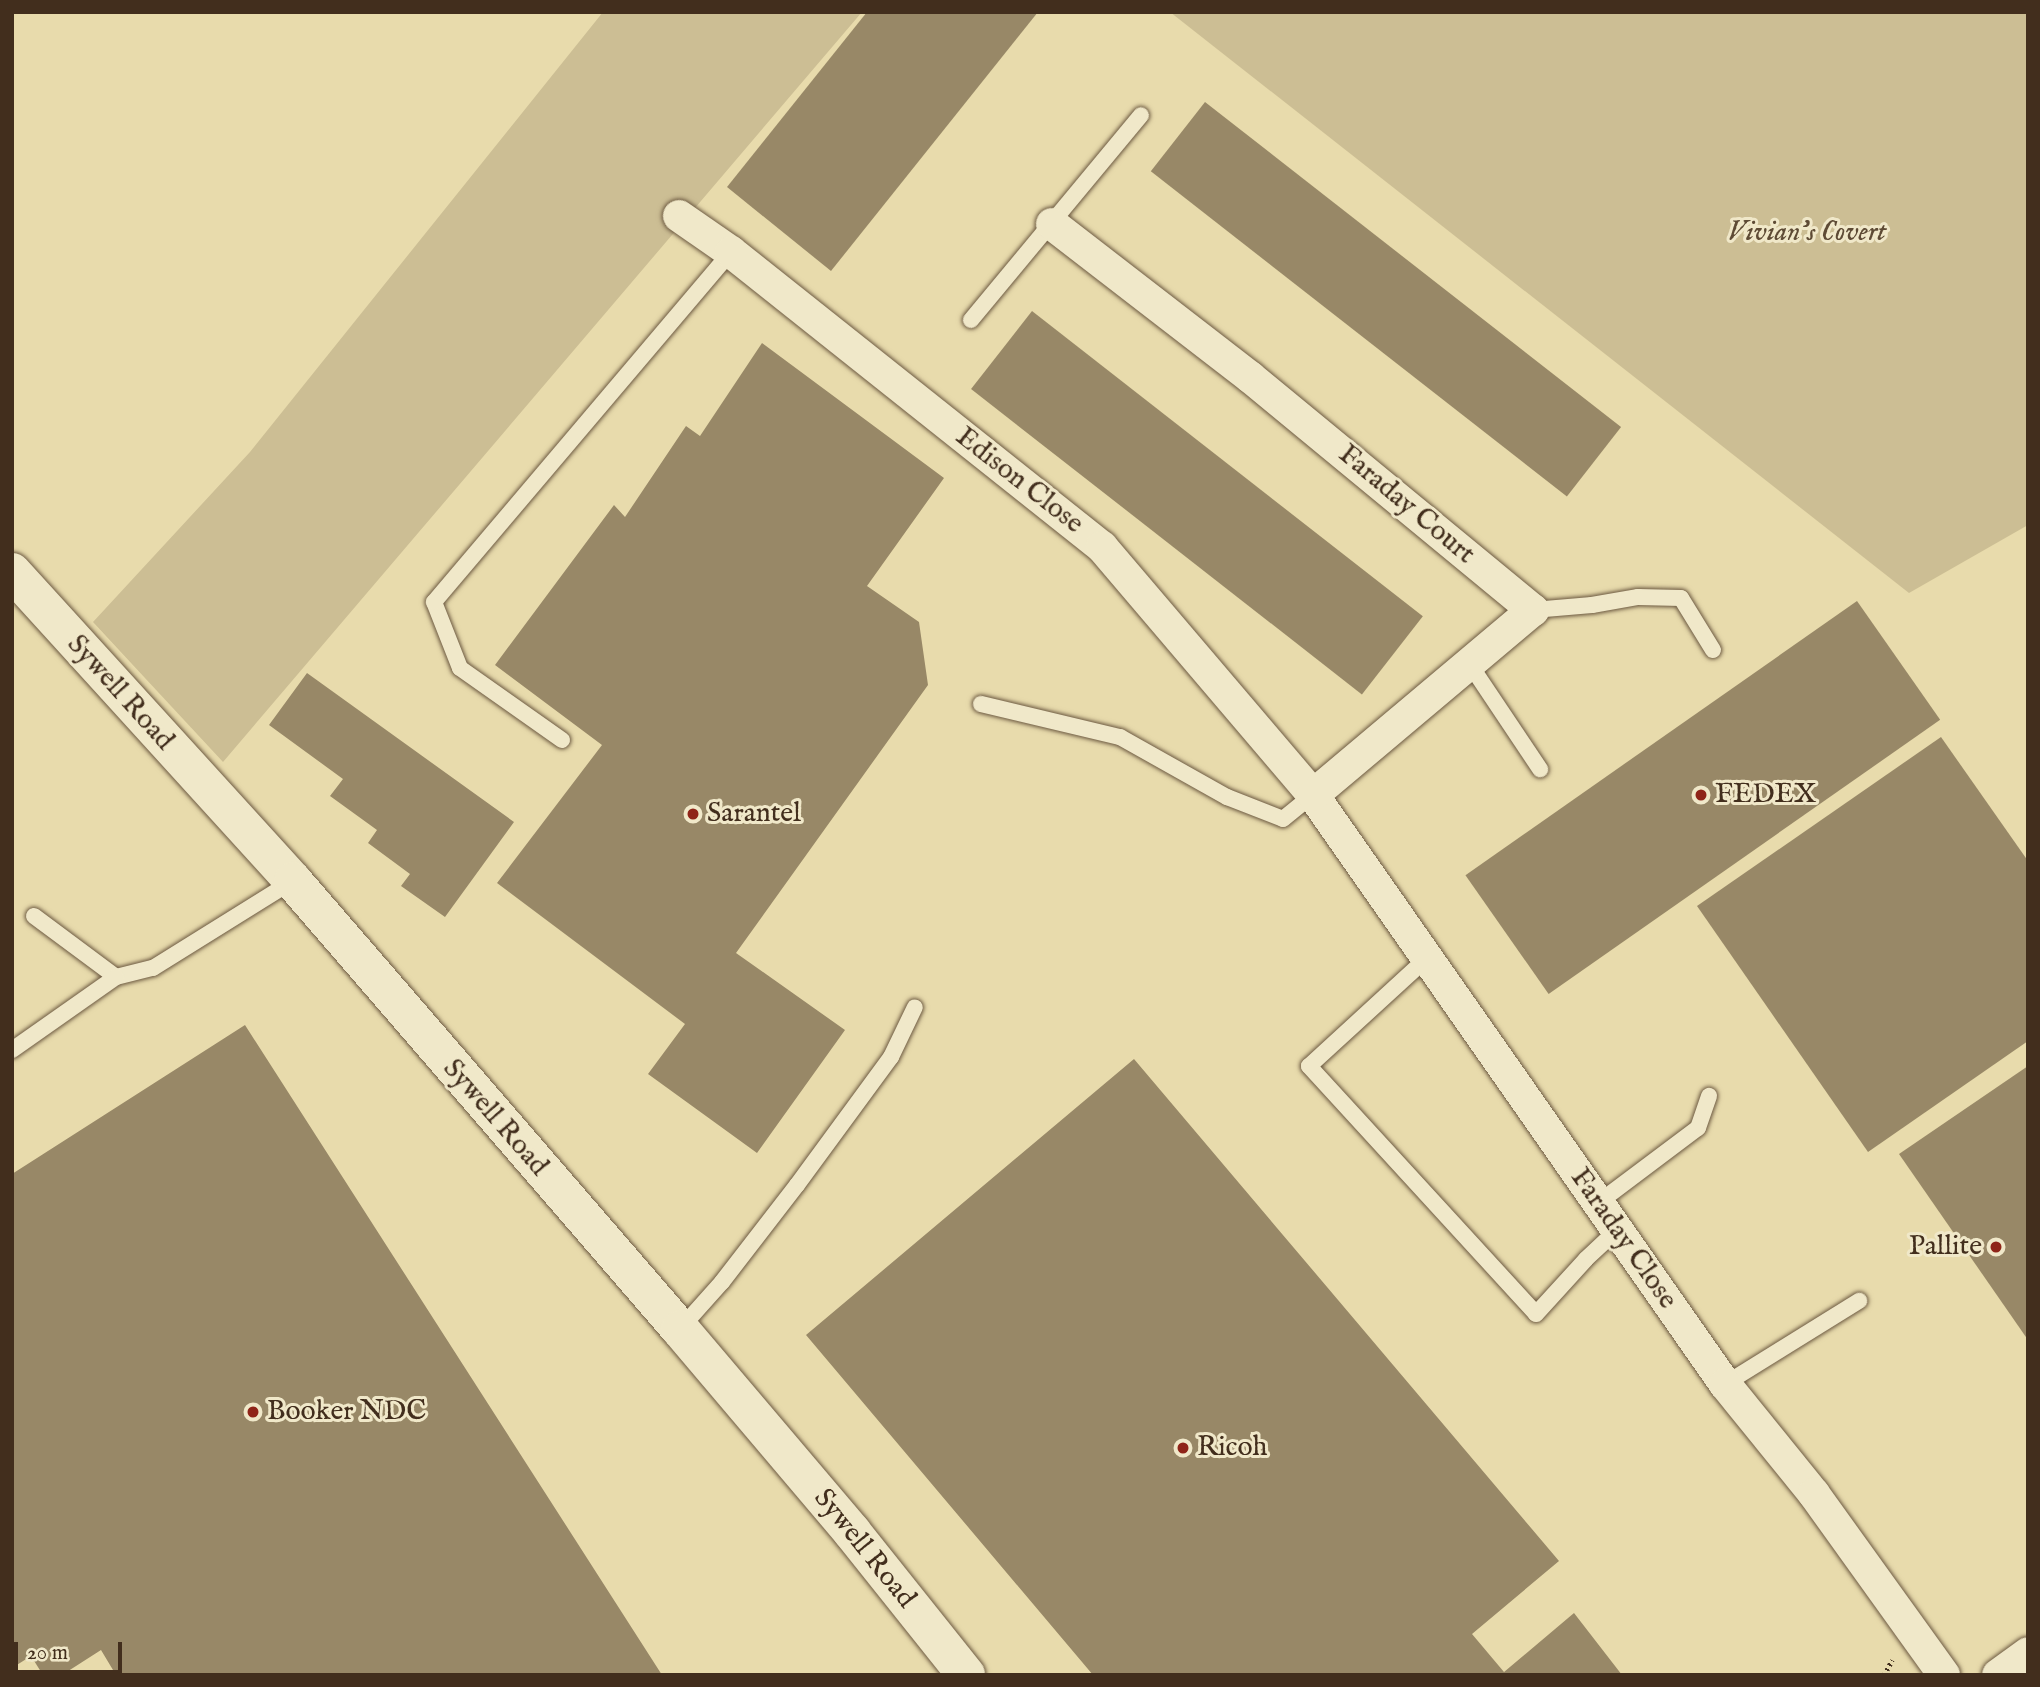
<!DOCTYPE html>
<html>
<head>
<meta charset="utf-8">
<style>
  body { margin:0 }
  #map { position:relative; width:2040px; height:1687px; overflow:hidden; background:#e8dbac; font-family:"IM FELL English",serif }
  div>[style] { position:absolute }
  [style*='--x'] { left:calc(var(--x)*1px); top:calc(var(--y)*1px); width:calc(var(--w)*1px); rotate:calc(var(--a)*1deg) }
  .green>* { inset:0; background:#ccbe94 }
  .building>* { inset:0; background:#988867; transform-origin:0 0 }
  .path>* { height:4.5px; margin-top:-2.25px; transform-origin:0; background:repeating-linear-gradient(90deg,#422e1d 0 2px,transparent 0 5.5px) }
  .roads { filter:drop-shadow(0 0 2px #6c5941) drop-shadow(0 0 2px #6c5941) }
  .lane>* { height:16px; margin:-8px; padding:0 8px; transform-origin:8px; border-radius:8px; background:#f0e8c9 }
  .street>* { height:32px; margin:-16px; padding:0 16px; transform-origin:16px; border-radius:16px; background:#f0e8c9 }
  .secondary>* { height:38px; margin:-19px; padding:0 19px; transform-origin:19px; border-radius:19px; background:#f0e8c9 }
  .dots>* { width:19px; height:19px; translate:-50% -50%; box-sizing:border-box; border:4px solid #f0e8c9; border-radius:50% }
  span { translate:-50% -50%; white-space:nowrap; text-align:center; line-height:1.15; -webkit-text-stroke:6px #f0e8c9; paint-order:stroke }
  .park-label { font-size:28px; color:#5e4b35; font-style:italic }
  .street-label { font-size:28px; color:#422e1d }
  .poi-label { font-size:28px; color:#422e1d }
  .left { translate:0 -50%; text-align:left }
  .right { translate:-100% -50%; text-align:right }
  .frame { position:absolute; inset:0; border:14px solid #422e1d; pointer-events:none }
  .scale { position:absolute; left:14px; top:1642px; width:108px; height:32px; box-sizing:border-box; border:4px solid #422e1d; border-top:0; padding-left:9px; font-size:21px; line-height:24px; white-space:nowrap; color:#422e1d; -webkit-text-stroke:5px #f0e8c9; paint-order:stroke }
</style>
</head>
<body>
<div id="map">
  <div class="green">
    <div style="clip-path:polygon(603px 12px,862px 12px,223px 762px,93px 622px,250px 452px)"></div>
    <div style="clip-path:polygon(1170px 12px,2028px 12px,2028px 525px,1909px 593px)"></div>
  </div>
  <div class="building">
    <div style="clip-path:polygon(867px 12px,1038px 12px,831px 271px,727px 187px)"></div>
    <div style="left:1205px;top:102px;width:528px;height:88px;rotate:38deg"></div>
    <div style="left:1032px;top:311px;width:496px;height:99px;rotate:38deg"></div>
    <div style="clip-path:polygon(762px 343px,944px 478px,867px 586px,919px 622px,928px 685px,736px 953px,845px 1030px,757px 1153px,648px 1074px,685px 1024px,497px 883px,602px 745px,495px 665px,614px 505px,625px 517px,686px 426px,700px 436px)"></div>
    <div style="left:1857px;top:601px;width:145px;height:478px;rotate:55deg"></div>
    <div style="clip-path:polygon(307px 673px,514px 822px,445px 917px,401px 886px,410px 874px,368px 843px,377px 830px,330px 796px,343px 779px,269px 725px)"></div>
    <div style="clip-path:polygon(1941px 737px,2028px 861px,2028px 1041px,1868px 1152px,1697px 906px)"></div>
    <div style="clip-path:polygon(245px 1025px,662px 1675px,116px 1675px,101px 1650px,62px 1675px,43px 1675px,31px 1656px,12px 1668px,12px 1174px)"></div>
    <div style="clip-path:polygon(1134px 1059px,1559px 1561px,1472px 1634px,1504px 1672px,1574px 1613px,1622px 1675px,1093px 1675px,806px 1335px)"></div>
    <div style="clip-path:polygon(2028px 1066px,2028px 1340px,1899px 1154px)"></div>
  </div>
  <div class="path">
    <div style="--x:1884;--y:1675;--w:17;--a:-62"></div>
  </div>
  <div class="roads">
    <div class="lane">
      <div style="--x:971;--y:320;--w:266;--a:-50.3"></div>
      <div style="--x:1533;--y:610;--w:59;--a:-4.8"></div>
      <div style="--x:1592;--y:605;--w:47;--a:-9.9"></div>
      <div style="--x:1638;--y:597;--w:43;--a:1.3"></div>
      <div style="--x:1681;--y:598;--w:61;--a:58.4"></div>
      <div style="--x:1469;--y:663;--w:128;--a:56.2"></div>
      <div style="--x:981;--y:704;--w:143;--a:13.4"></div>
      <div style="--x:1120;--y:737;--w:123;--a:29.3"></div>
      <div style="--x:1227;--y:797;--w:60;--a:21.4"></div>
      <div style="--x:1283;--y:819;--w:38;--a:-39"></div>
      <div style="--x:562;--y:740;--w:125;--a:-144.8"></div>
      <div style="--x:460;--y:668;--w:71;--a:-111.5"></div>
      <div style="--x:434;--y:602;--w:459;--a:-49.7"></div>
      <div style="--x:34;--y:916;--w:102;--a:36.6"></div>
      <div style="--x:116;--y:977;--w:38;--a:-14"></div>
      <div style="--x:153;--y:968;--w:165;--a:-31.9"></div>
      <div style="--x:1427;--y:958;--w:160;--a:137.5"></div>
      <div style="--x:1309;--y:1066;--w:336;--a:47.5"></div>
      <div style="--x:1536;--y:1314;--w:74;--a:-47.7"></div>
      <div style="--x:1586;--y:1259;--w:42;--a:-43.1"></div>
      <div style="--x:12;--y:1050;--w:127;--a:-35.1"></div>
      <div style="--x:1598;--y:1203;--w:125;--a:-36.9"></div>
      <div style="--x:1698;--y:1128;--w:34;--a:-71"></div>
      <div style="--x:680;--y:1329;--w:63;--a:-48.2"></div>
      <div style="--x:722;--y:1282;--w:123;--a:-52.3"></div>
      <div style="--x:797;--y:1185;--w:159;--a:-53.7"></div>
      <div style="--x:891;--y:1057;--w:55;--a:-64.4"></div>
      <div style="--x:1725;--y:1384;--w:158;--a:-31.8"></div>
    </div>
    <div class="street">
      <div style="--x:679;--y:216;--w:63;--a:34.7"></div>
      <div style="--x:731;--y:252;--w:474;--a:38.5"></div>
      <div style="--x:1102;--y:547;--w:326;--a:49.6"></div>
      <div style="--x:1313;--y:795;--w:719;--a:55.03"></div>
      <div style="--x:1725;--y:1384;--w:141;--a:51"></div>
      <div style="--x:1814;--y:1494;--w:223;--a:54.3"></div>
      <div style="--x:1052;--y:224;--w:250;--a:37.7"></div>
      <div style="--x:1250;--y:377;--w:367;--a:39.5"></div>
      <div style="--x:1533;--y:610;--w:287;--a:139.9"></div>
      <div style="--x:1998;--y:1675;--w:37;--a:-36"></div>
    </div>
    <div class="secondary">
      <div style="--x:12;--y:572;--w:418;--a:47.7"></div>
      <div style="--x:293;--y:881;--w:592;--a:49.18"></div>
      <div style="--x:680;--y:1329;--w:266;--a:49.7"></div>
      <div style="--x:852;--y:1532;--w:183;--a:51.4"></div>
    </div>
  </div>
  <div class="dots">
    <div style="left:1701px;top:795px;background:#8f2418"></div>
    <div style="left:693px;top:814px;background:#8f2418"></div>
    <div style="left:1996px;top:1247px;background:#8f2418"></div>
    <div style="left:253px;top:1412px;background:#8f2418"></div>
    <div style="left:1183px;top:1448px;background:#8f2418"></div>
  </div>
  <div class="park-label">
    <span style="left:1807px;top:233px">Vivian's Covert</span>
  </div>
  <div class="street-label">
    <span style="left:1019px;top:481px;rotate:38deg">Edison Close</span>
    <span style="left:1406px;top:505px;rotate:40deg">Faraday Court</span>
    <span style="left:120px;top:693px;rotate:48deg">Sywell Road</span>
    <span style="left:495px;top:1118px;rotate:49deg">Sywell Road</span>
    <span style="left:1623px;top:1239px;rotate:55deg">Faraday Close</span>
    <span style="left:864px;top:1549px;rotate:51deg">Sywell Road</span>
  </div>
  <div class="poi-label">
    <span class="left" style="left:1715px;top:795px">FEDEX</span>
    <span class="left" style="left:707px;top:814px">Sarantel</span>
    <span class="right" style="left:1982px;top:1247px">Pallite</span>
    <span class="left" style="left:267px;top:1412px">Booker NDC</span>
    <span class="left" style="left:1197px;top:1448px">Ricoh</span>
  </div>
  <div class="frame"></div>
  <div class="scale">20 m</div>
</div>
</body>
</html>
